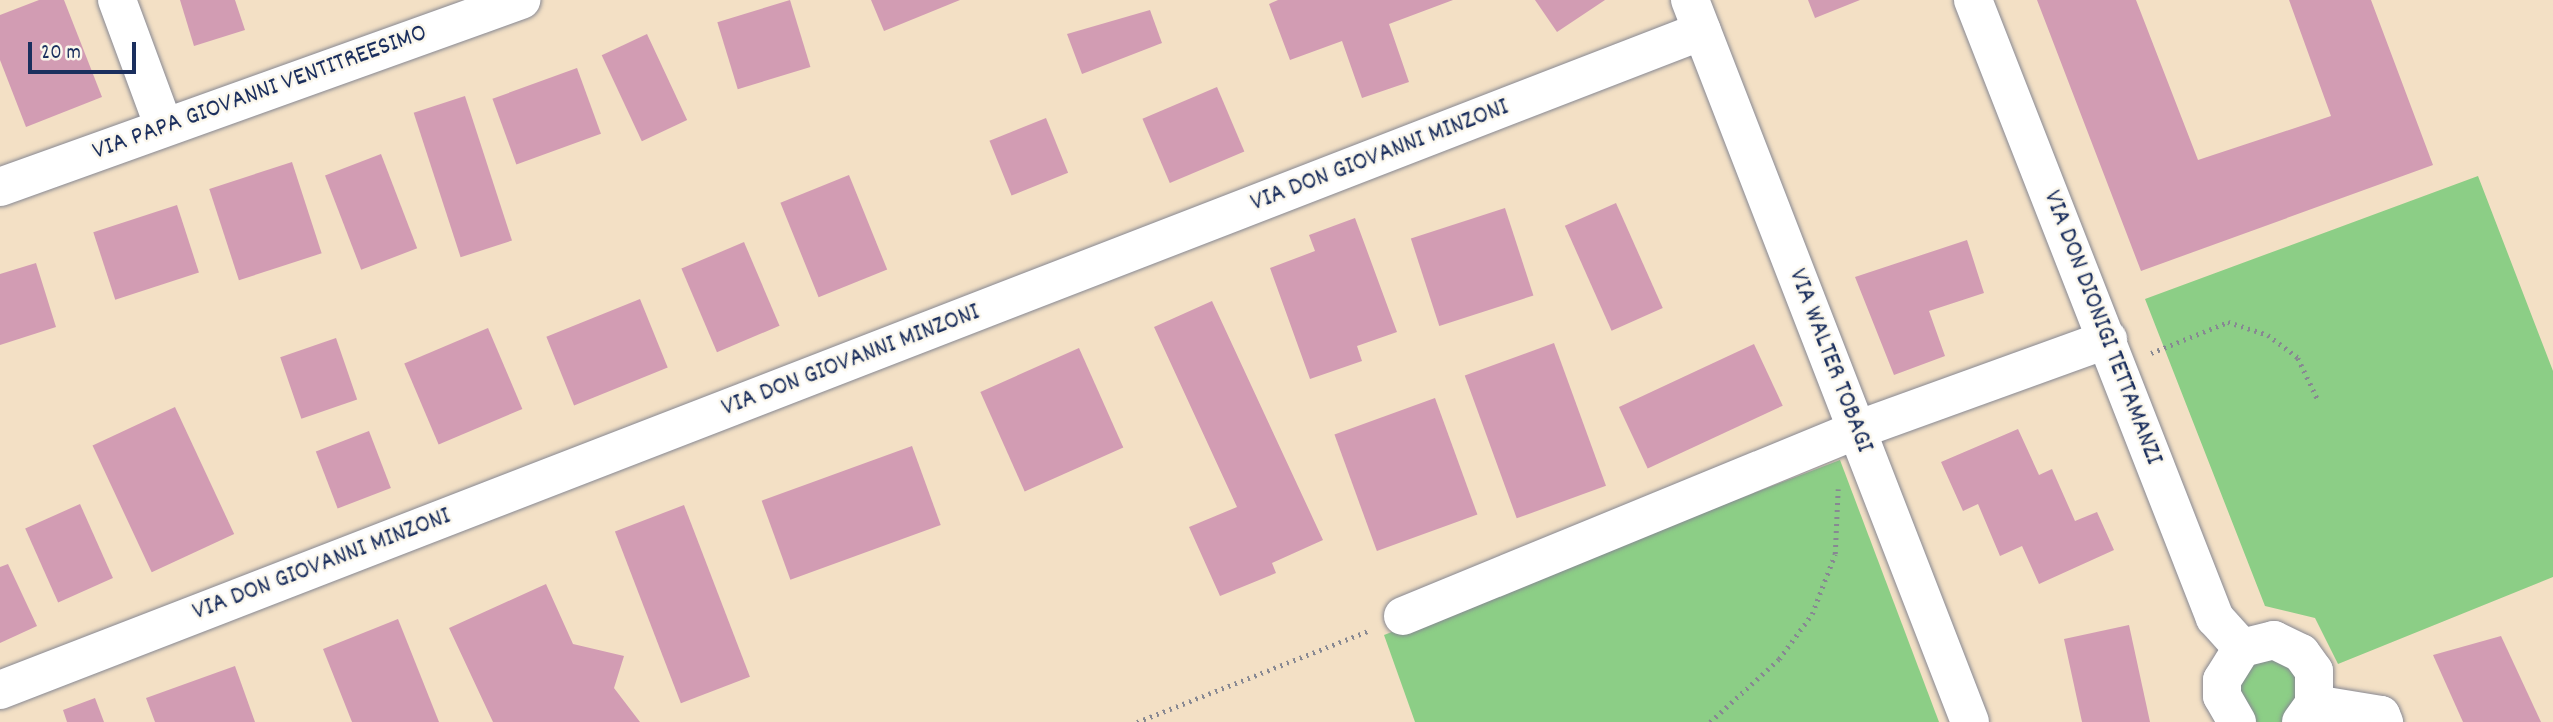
<!DOCTYPE html>
<html>
<head>
<meta charset="utf-8">
<style>
  body { margin:0 }
  #map { position:relative; width:2553px; height:722px; overflow:hidden; background:#f3e0c5; font-family:Dekko,sans-serif }
  div>[style] { position:absolute }
  [style*='--x'] { left:calc(var(--x)*1px); top:calc(var(--y)*1px); width:calc(var(--w)*1px); rotate:calc(var(--a)*1deg) }
  .green>* { inset:0; background:#8cce86 }
  .building>* { inset:0; background:#d29cb3; transform-origin:0 0 }
  .path>* { height:4.5px; margin-top:-2.25px; transform-origin:0; background:repeating-linear-gradient(90deg,#878892 0 2px,transparent 0 7px) }
  .roads { filter:drop-shadow(0 0 2px #878892) drop-shadow(0 0 2px #878892) }
  .minor>* { height:38px; margin:-19px; padding:0 19px; transform-origin:19px; border-radius:19px; background:#fff }
  span { translate:-50% -50%; white-space:nowrap; text-align:center; line-height:1.15; -webkit-text-stroke:5px #fbf7ec; paint-order:stroke }
  .street-label { font-size:26px; color:#1b2f5e }
  .scale { position:absolute; left:28px; top:42px; width:108px; height:32px; box-sizing:border-box; border:4px solid #1b2f5e; border-top:0; padding-left:9px; font-size:21px; line-height:24px; white-space:nowrap; color:#1b2f5e; -webkit-text-stroke:5px #fbf7ec; paint-order:stroke }
</style>
</head>
<body>
<div id="map">
  <div class="green">
    <div style="clip-path:polygon(2478px 176px,2553px 371px,2553px 577px,2338px 664px,2315px 618px,2265px 606px,2145px 299px)"></div>
    <div style="clip-path:polygon(1840px 460px,1939px 722px,1415px 722px,1384px 635px)"></div>
    <div style="clip-path:polygon(2273px 650px,2307px 688px,2283px 722px,2257px 722px,2239px 710px,2239px 665px)"></div>
  </div>
  <div class="building">
    <div style="clip-path:polygon(39px 0,64px 0,102px 97px,26px 127px,0 60px,0 15px)"></div>
    <div style="clip-path:polygon(180px 0,235px 0,245px 30px,194px 46px)"></div>
    <div style="left:790px;top:0;width:70px;height:76px;rotate:73deg"></div>
    <div style="clip-path:polygon(871px 0,960px 0,884px 31px)"></div>
    <div style="clip-path:polygon(1278px 0,1453px 0,1389px 24px,1409px 82px,1362px 98px,1342px 41px,1290px 60px,1269px 4px)"></div>
    <div style="clip-path:polygon(1535px 0,1605px 0,1557px 32px)"></div>
    <div style="clip-path:polygon(1808px 0,1860px 0,1815px 18px)"></div>
    <div style="clip-path:polygon(2037px 0,2136px 0,2198px 160px,2331px 116px,2289px 0,2371px 0,2433px 165px,2141px 271px)"></div>
    <div style="clip-path:polygon(1150px 10px,1162px 43px,1082px 74px,1067px 34px)"></div>
    <div style="left:647px;top:34px;width:95px;height:50px;rotate:65deg"></div>
    <div style="left:577px;top:68px;width:70px;height:90px;rotate:70deg"></div>
    <div style="left:1217px;top:87px;width:70px;height:81px;rotate:67deg"></div>
    <div style="left:465px;top:96px;width:152px;height:54px;rotate:72deg"></div>
    <div style="left:1046px;top:118px;width:59px;height:61px;rotate:68deg"></div>
    <div style="left:381px;top:154px;width:101px;height:60px;rotate:69deg"></div>
    <div style="left:292px;top:162px;width:96px;height:87px;rotate:72deg"></div>
    <div style="left:849px;top:175px;width:102px;height:74px;rotate:68deg"></div>
    <div style="left:1616px;top:203px;width:115px;height:56px;rotate:66deg"></div>
    <div style="left:177px;top:205px;width:71px;height:88px;rotate:72deg"></div>
    <div style="left:1505px;top:208px;width:92px;height:99px;rotate:72deg"></div>
    <div style="clip-path:polygon(1355px 218px,1397px 332px,1357px 346px,1362px 361px,1310px 379px,1270px 268px,1315px 251px,1309px 235px)"></div>
    <div style="clip-path:polygon(1967px 240px,1984px 293px,1929px 311px,1945px 356px,1894px 375px,1855px 277px)"></div>
    <div style="left:744px;top:242px;width:91px;height:68px;rotate:67deg"></div>
    <div style="clip-path:polygon(36px 263px,56px 327px,0 345px,0 274px)"></div>
    <div style="left:640px;top:299px;width:74px;height:101px;rotate:68deg"></div>
    <div style="clip-path:polygon(1212px 301px,1323px 540px,1272px 563px,1276px 573px,1220px 596px,1189px 527px,1237px 507px,1154px 327px)"></div>
    <div style="left:488px;top:328px;width:88px;height:91px;rotate:67deg"></div>
    <div style="left:336px;top:338px;width:65px;height:59px;rotate:71deg"></div>
    <div style="left:1554px;top:343px;width:152px;height:95px;rotate:70deg"></div>
    <div style="left:1754px;top:344px;width:68px;height:149px;rotate:65deg"></div>
    <div style="left:1079px;top:348px;width:109px;height:108px;rotate:66deg"></div>
    <div style="left:1435px;top:398px;width:124px;height:107px;rotate:70deg"></div>
    <div style="left:175px;top:407px;width:140px;height:91px;rotate:65deg"></div>
    <div style="clip-path:polygon(2018px 429px,2039px 475px,2052px 469px,2075px 521px,2097px 512px,2114px 550px,2039px 584px,2022px 546px,2000px 556px,1978px 504px,1963px 511px,1941px 462px)"></div>
    <div style="left:369px;top:431px;width:61px;height:57px;rotate:69deg"></div>
    <div style="left:912px;top:446px;width:84px;height:160px;rotate:70deg"></div>
    <div style="left:80px;top:504px;width:81px;height:60px;rotate:66deg"></div>
    <div style="left:684px;top:505px;width:184px;height:74px;rotate:69deg"></div>
    <div style="clip-path:polygon(8px 564px,37px 626px,0 643px,0 567px)"></div>
    <div style="clip-path:polygon(546px 584px,573px 644px,624px 656px,614px 688px,640px 722px,493px 722px,449px 628px)"></div>
    <div style="clip-path:polygon(398px 619px,439px 722px,352px 722px,323px 649px)"></div>
    <div style="clip-path:polygon(2129px 625px,2150px 722px,2082px 722px,2064px 639px)"></div>
    <div style="clip-path:polygon(2501px 636px,2541px 722px,2463px 722px,2433px 655px)"></div>
    <div style="clip-path:polygon(235px 666px,255px 722px,155px 722px,146px 698px)"></div>
    <div style="clip-path:polygon(95px 698px,104px 722px,67px 722px,63px 710px)"></div>
  </div>
  <div class="path">
    <div style="--x:2151;--y:353;--w:83;--a:-21.9"></div>
    <div style="--x:2228;--y:322;--w:42;--a:18"></div>
    <div style="--x:2268;--y:335;--w:38;--a:37"></div>
    <div style="--x:2298;--y:358;--w:47;--a:64.5"></div>
    <div style="--x:1137;--y:722;--w:251;--a:-21.5"></div>
    <div style="--x:1710;--y:722;--w:93;--a:-42.4"></div>
    <div style="--x:1779;--y:659;--w:56;--a:-53.7"></div>
    <div style="--x:1812;--y:614;--w:64;--a:-69"></div>
    <div style="--x:1835;--y:554;--w:65;--a:-87.4"></div>
  </div>
  <div class="roads">
    <div class="minor">
      <div style="--x:117;--y:0;--w:135;--a:69.7"></div>
      <div style="--x:1690;--y:0;--w:774;--a:68.8"></div>
      <div style="--x:1973;--y:0;--w:664;--a:68.62"></div>
      <div style="--x:2215;--y:618;--w:40;--a:48"></div>
      <div style="--x:0;--y:187;--w:554;--a:-19.74"></div>
      <div style="--x:1403;--y:616;--w:491;--a:-22.3"></div>
      <div style="--x:1857;--y:430;--w:267;--a:-19.9"></div>
      <div style="--x:0;--y:690;--w:1825;--a:-21.17"></div>
      <div style="--x:2314;--y:704;--w:68;--a:9.3"></div>
      <div style="--x:2381;--y:715;--w:8;--a:67"></div>
      <div style="--x:2237;--y:722;--w:30;--a:-120"></div>
      <div style="--x:2222;--y:696;--w:16;--a:-90"></div>
      <div style="--x:2222;--y:680;--w:38;--a:-58"></div>
      <div style="--x:2242;--y:648;--w:33;--a:-14"></div>
      <div style="--x:2274;--y:640;--w:30;--a:26"></div>
      <div style="--x:2301;--y:653;--w:22;--a:54"></div>
      <div style="--x:2314;--y:671;--w:33;--a:90"></div>
      <div style="--x:2314;--y:704;--w:22;--a:126"></div>
    </div>
  </div>
  <div class="street-label">
    <span style="left:260px;top:93px;rotate:-20deg">VIA PAPA GIOVANNI VENTITREESIMO</span>
    <span style="left:1380px;top:156px;rotate:-21deg">VIA DON GIOVANNI MINZONI</span>
    <span style="left:2102px;top:328px;rotate:69deg">VIA DON DIONIGI TETTAMANZI</span>
    <span style="left:851px;top:361px;rotate:-21deg">VIA DON GIOVANNI MINZONI</span>
    <span style="left:1830px;top:361px;rotate:69deg">VIA WALTER TOBAGI</span>
    <span style="left:322px;top:565px;rotate:-21deg">VIA DON GIOVANNI MINZONI</span>
  </div>
  <div class="scale">20 m</div>
</div>
</body>
</html>
